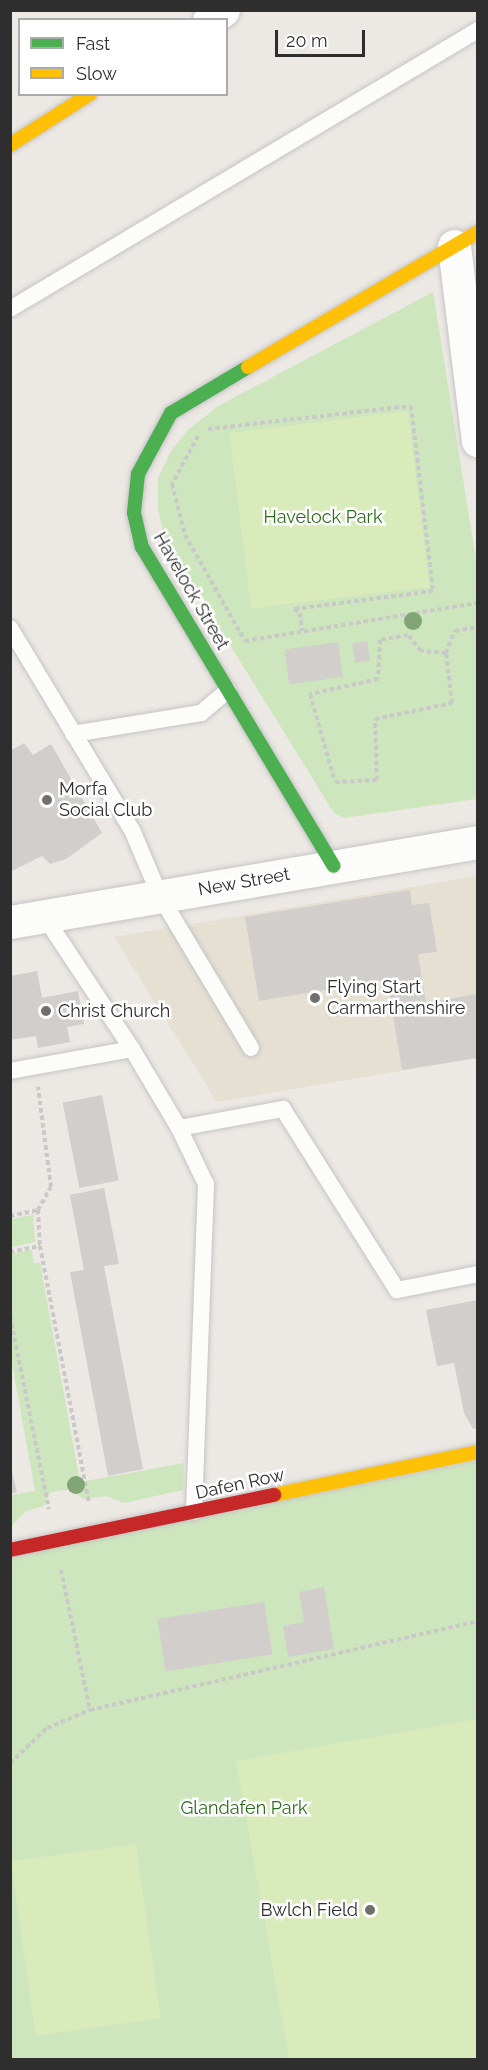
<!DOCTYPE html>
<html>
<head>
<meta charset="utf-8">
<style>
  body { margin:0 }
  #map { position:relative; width:488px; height:2070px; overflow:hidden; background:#ece8e4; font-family:Raleway,sans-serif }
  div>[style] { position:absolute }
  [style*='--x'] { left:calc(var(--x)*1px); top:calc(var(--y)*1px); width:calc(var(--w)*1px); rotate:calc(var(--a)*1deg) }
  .education>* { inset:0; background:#e6e0d3 }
  .green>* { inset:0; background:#cee6be }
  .pitch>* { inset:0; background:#d9eabb; transform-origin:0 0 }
  .building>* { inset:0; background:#d1cecb; transform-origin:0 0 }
  .path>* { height:4px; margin-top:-2px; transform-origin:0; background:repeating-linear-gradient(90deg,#c9c9c8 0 4.5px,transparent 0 7.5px) }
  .roads { filter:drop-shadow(0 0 2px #c5c4c5) drop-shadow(0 0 2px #c5c4c5) }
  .lane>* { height:16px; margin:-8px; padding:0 8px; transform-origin:8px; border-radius:8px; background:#fcfcfb }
  .street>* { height:33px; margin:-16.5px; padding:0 16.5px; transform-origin:16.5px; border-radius:16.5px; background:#fcfcfb }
  .fast>* { height:14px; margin:-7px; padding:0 7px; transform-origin:7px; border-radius:7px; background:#4caf50 }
  .slow>* { height:14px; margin:-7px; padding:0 7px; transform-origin:7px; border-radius:7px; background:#ffc107 }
  .jam>* { height:14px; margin:-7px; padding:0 7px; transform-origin:7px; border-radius:7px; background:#c62828 }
  .trees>* { width:18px; height:18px; margin:-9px; border-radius:50%; background:#82a575 }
  .dots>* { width:16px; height:16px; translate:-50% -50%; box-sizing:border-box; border:3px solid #fff; border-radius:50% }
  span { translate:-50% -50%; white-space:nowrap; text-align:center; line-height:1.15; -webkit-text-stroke:5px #fff; paint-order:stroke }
  .park-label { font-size:18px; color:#2c6e1b }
  .street-label { font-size:18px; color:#2e2e2e }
  .poi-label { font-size:18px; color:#2e2e2e }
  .left { translate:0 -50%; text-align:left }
  .right { translate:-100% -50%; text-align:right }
  .frame { position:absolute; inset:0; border:12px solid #2e2e2e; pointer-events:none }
  .legend { position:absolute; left:18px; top:18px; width:210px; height:78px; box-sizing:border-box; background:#fff; border:2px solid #ababab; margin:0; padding:8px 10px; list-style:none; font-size:18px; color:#2e2e2e }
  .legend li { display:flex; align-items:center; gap:12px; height:30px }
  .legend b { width:30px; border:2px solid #ababab }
  .scale { position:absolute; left:275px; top:30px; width:90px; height:27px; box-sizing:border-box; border:3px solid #2e2e2e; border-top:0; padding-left:8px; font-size:18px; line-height:21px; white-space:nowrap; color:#2e2e2e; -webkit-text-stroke:4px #fff; paint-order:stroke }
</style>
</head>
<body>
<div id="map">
  <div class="education">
    <div style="clip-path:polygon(477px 876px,477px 1058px,217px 1102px,114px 937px)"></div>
  </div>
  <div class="green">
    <div style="clip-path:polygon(433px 292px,477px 566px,477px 799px,344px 818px,334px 813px,165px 540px,158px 509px,158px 478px,171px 451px,188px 430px,218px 406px)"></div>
    <div style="clip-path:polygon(33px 1215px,35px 1242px,11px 1247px,11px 1219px)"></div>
    <div style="clip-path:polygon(32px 1250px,34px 1263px,40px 1263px,80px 1482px,184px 1463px,183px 1490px,124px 1503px,107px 1496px,83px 1499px,72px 1489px,51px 1492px,44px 1506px,26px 1511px,11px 1527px,11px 1495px,35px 1491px,10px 1352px,11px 1254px)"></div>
    <div style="clip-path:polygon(477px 1461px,477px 2059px,11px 2059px,10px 1557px)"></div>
  </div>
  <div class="pitch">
    <div style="left:408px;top:411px;width:177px;height:180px;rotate:83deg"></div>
    <div style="clip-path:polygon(477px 1719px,477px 2059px,289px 2059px,236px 1761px)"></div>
    <div style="left:136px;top:1844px;width:176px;height:126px;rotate:82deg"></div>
  </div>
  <div class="building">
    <div style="left:367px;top:641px;width:20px;height:15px;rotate:81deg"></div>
    <div style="left:338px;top:642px;width:35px;height:54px;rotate:82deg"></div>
    <div style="clip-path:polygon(24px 743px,33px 755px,51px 744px,102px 833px,66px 859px,50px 864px,42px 856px,10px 872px,10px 751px)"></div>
    <div style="clip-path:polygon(410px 890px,412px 905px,429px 903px,437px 952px,418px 954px,426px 1003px,477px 994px,477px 1058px,402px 1070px,387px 980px,259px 1001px,245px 917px)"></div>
    <div style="clip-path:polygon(37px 971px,42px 998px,78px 991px,84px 1024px,67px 1027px,70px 1042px,38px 1048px,36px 1036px,10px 1040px,10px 976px)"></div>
    <div style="left:102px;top:1095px;width:87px;height:40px;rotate:79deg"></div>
    <div style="clip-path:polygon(104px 1188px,119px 1264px,104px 1266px,143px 1469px,108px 1476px,70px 1272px,84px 1270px,70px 1195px)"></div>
    <div style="clip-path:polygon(477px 1300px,477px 1428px,473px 1429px,464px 1413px,454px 1363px,437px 1366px,426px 1310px)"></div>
    <div style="clip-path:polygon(10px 1465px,17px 1492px,10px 1494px)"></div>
    <div style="clip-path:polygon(324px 1587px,334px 1649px,288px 1657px,283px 1626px,304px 1622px,299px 1592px)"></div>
    <div style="left:264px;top:1602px;width:53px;height:108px;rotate:81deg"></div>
  </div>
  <div class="path">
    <div style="--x:208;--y:429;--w:204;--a:-6.5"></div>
    <div style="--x:411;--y:406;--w:186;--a:83.2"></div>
    <div style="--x:433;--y:591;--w:140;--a:172.6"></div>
    <div style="--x:294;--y:609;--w:7;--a:34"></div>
    <div style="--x:300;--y:613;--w:18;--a:84"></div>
    <div style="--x:198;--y:436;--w:55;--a:118.4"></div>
    <div style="--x:172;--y:484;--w:53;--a:75.7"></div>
    <div style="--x:185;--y:535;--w:122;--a:60.5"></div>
    <div style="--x:245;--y:641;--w:236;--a:-9.3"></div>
    <div style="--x:446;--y:653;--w:25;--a:-175"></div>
    <div style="--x:421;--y:651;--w:21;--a:-129"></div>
    <div style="--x:408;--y:635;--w:28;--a:170"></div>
    <div style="--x:380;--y:640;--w:39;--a:93"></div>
    <div style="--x:378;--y:679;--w:70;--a:167.6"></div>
    <div style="--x:310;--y:694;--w:91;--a:74.1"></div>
    <div style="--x:335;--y:782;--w:42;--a:-2.7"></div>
    <div style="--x:377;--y:780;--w:61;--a:-91.9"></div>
    <div style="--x:375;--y:719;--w:79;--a:-11.7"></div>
    <div style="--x:452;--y:703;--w:50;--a:-96.8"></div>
    <div style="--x:446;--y:653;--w:24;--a:-68"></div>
    <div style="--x:455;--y:631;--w:23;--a:-10"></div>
    <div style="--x:38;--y:1210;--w:36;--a:87"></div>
    <div style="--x:40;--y:1246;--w:261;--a:79.2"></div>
    <div style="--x:10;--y:1216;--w:29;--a:-12"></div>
    <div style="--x:38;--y:1210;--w:26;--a:-61"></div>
    <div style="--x:51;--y:1187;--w:101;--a:-97.4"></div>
    <div style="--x:10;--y:1252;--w:31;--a:-11"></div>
    <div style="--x:10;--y:1316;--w:197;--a:78.6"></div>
    <div style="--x:61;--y:1570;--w:143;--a:78.3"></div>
    <div style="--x:10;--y:1763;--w:51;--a:-43.4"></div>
    <div style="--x:47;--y:1728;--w:47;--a:-22.7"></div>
    <div style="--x:90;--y:1710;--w:398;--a:-12.9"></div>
  </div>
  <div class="roads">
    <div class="lane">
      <div style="--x:10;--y:309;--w:545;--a:-30.8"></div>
      <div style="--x:10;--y:628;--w:236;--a:58.9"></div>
      <div style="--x:132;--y:830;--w:72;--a:67"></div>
      <div style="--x:160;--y:896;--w:177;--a:59.1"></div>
      <div style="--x:73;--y:734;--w:130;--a:-9.3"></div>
      <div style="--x:201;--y:713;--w:35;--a:-40"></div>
      <div style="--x:44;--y:916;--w:159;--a:56.5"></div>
      <div style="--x:132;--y:1049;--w:92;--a:59.3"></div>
      <div style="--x:179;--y:1128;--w:62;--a:64.3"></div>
      <div style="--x:206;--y:1184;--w:328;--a:92.1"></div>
      <div style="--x:10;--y:1071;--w:124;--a:-10.2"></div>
      <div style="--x:179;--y:1128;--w:106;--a:-10.4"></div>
      <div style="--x:283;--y:1109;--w:214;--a:57.8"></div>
      <div style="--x:397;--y:1290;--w:83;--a:-11.2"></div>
    </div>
    <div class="street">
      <div style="--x:209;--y:20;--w:17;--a:-36"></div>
      <div style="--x:454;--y:246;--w:196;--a:83"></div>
      <div style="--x:10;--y:922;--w:475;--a:-9.7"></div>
    </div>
    <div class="fast">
      <div style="--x:248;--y:367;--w:90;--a:149.1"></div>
      <div style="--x:171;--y:413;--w:69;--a:118.4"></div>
      <div style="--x:138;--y:474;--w:39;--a:96"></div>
      <div style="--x:134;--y:513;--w:35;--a:77"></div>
      <div style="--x:142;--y:547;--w:372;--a:59"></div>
    </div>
    <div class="slow">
      <div style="--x:10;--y:145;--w:95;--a:-32.5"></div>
      <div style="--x:248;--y:367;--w:267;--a:-30.4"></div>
      <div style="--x:274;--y:1495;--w:208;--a:-11.9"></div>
    </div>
    <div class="jam">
      <div style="--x:10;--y:1550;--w:270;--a:-11.8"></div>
    </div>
  </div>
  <div class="trees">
    <div style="left:413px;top:621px"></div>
    <div style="left:76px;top:1485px"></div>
  </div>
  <div class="dots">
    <div style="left:47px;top:800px;background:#706f6e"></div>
    <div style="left:315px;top:998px;background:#706f6e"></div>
    <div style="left:46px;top:1011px;background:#706f6e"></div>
    <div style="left:370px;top:1910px;background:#706f6e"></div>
  </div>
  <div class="park-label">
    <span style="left:323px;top:517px">Havelock Park</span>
    <span style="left:244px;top:1808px">Glandafen Park</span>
  </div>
  <div class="street-label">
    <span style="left:191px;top:591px;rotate:60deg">Havelock Street</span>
    <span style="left:244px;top:882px;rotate:-10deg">New Street</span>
    <span style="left:240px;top:1484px;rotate:-12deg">Dafen Row</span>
  </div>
  <div class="poi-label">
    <span class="left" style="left:59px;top:800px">Morfa<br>Social Club</span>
    <span class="left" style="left:327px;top:998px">Flying Start<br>Carmarthenshire</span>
    <span class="left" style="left:58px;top:1011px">Christ Church</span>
    <span class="right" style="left:358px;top:1910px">Bwlch Field</span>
  </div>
  <div class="frame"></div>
  <ul class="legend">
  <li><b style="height:8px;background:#4caf50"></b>Fast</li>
  <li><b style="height:8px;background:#ffc107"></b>Slow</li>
  </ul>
  <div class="scale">20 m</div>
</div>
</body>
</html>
